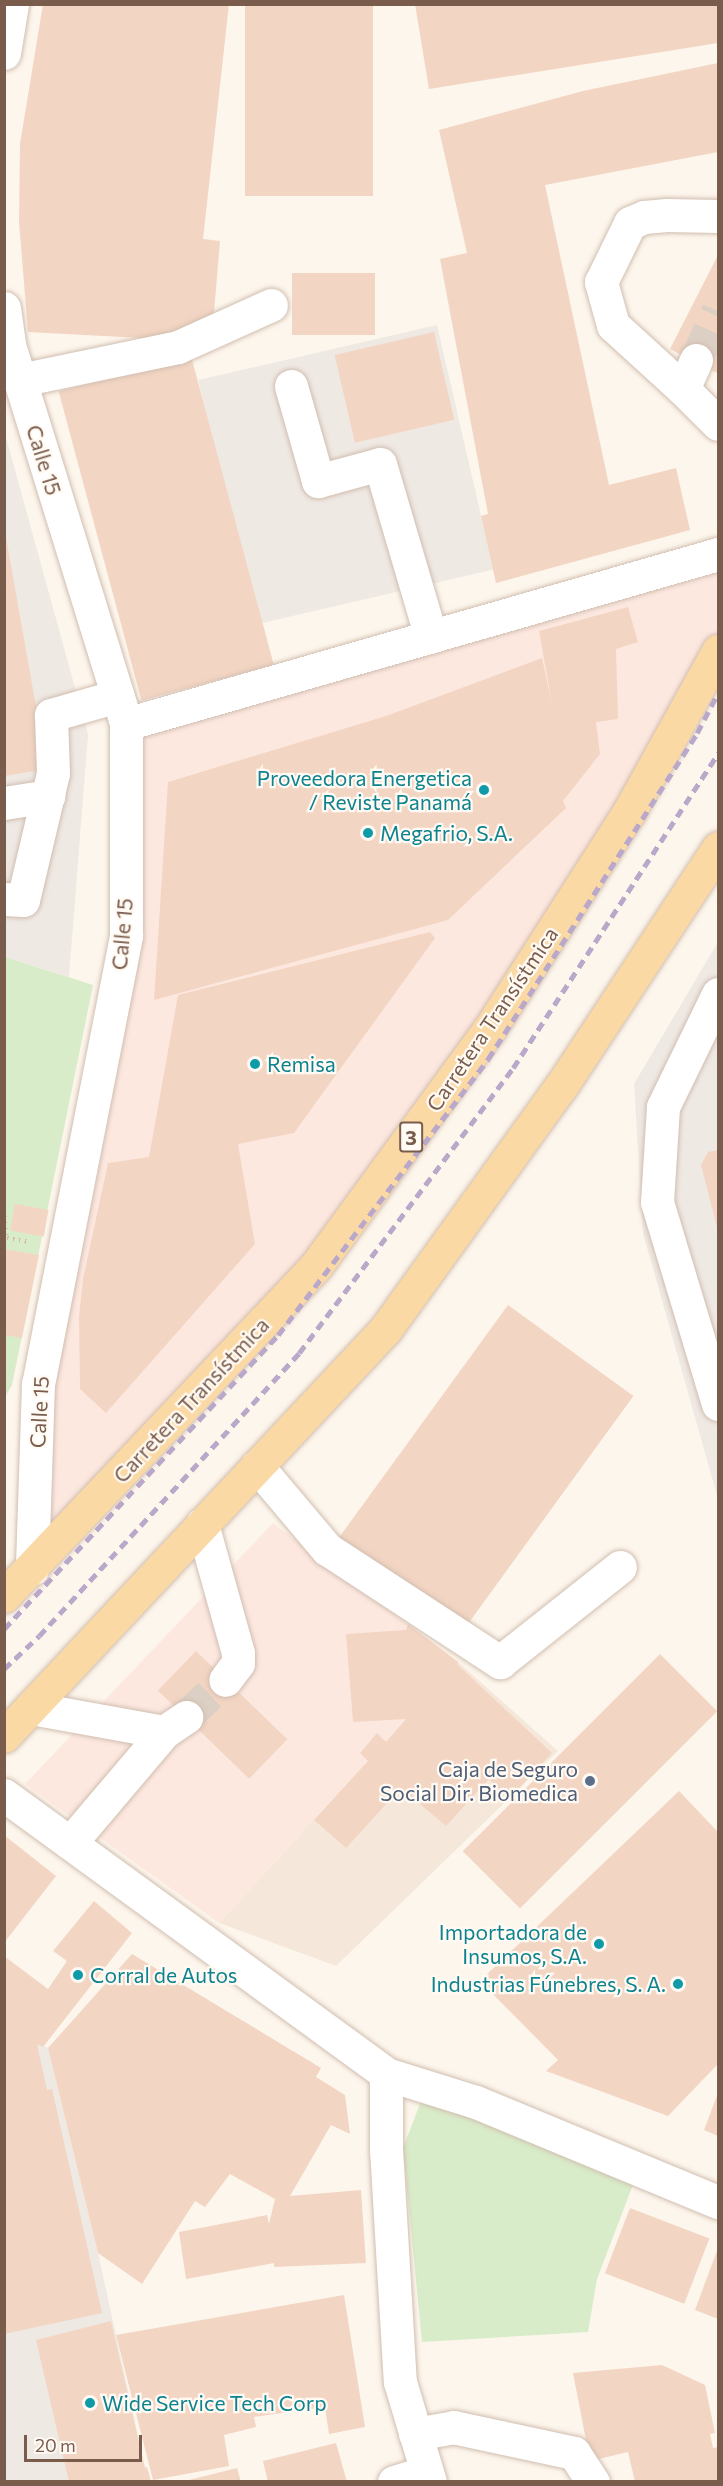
<!DOCTYPE html>
<html>
<head>
<meta charset="utf-8">
<style>
  body { margin:0 }
  #map { position:relative; width:723px; height:2486px; overflow:hidden; background:#fdf6ec; font-family:Commissioner,sans-serif }
  div>[style] { position:absolute }
  [style*='--x'] { left:calc(var(--x)*1px); top:calc(var(--y)*1px); width:calc(var(--w)*1px); rotate:calc(var(--a)*1deg) }
  .residential>* { inset:0; background:#f5e8da }
  .commercial>* { inset:0; background:#fde8e0 }
  .industrial>* { inset:0; background:#efe9e4; transform-origin:0 0 }
  .green>* { inset:0; background:#d8ecc9 }
  .building>* { inset:0; background:#f3d5c3; transform-origin:0 0 }
  .minor-tunnel>* { height:33px; margin-top:-16.5px; transform-origin:0; background:repeating-linear-gradient(90deg,#dcd0c4 0 33px,transparent 0 49px) }
  .path>* { height:4px; margin-top:-2px; transform-origin:0; background:repeating-linear-gradient(90deg,#d9b8a5 0 1.5px,transparent 0 6px) }
  .roads { filter:drop-shadow(0 0 2px #d1beb0) drop-shadow(0 0 2px #d1beb0) }
  .minor>* { height:33px; margin:-16.5px; padding:0 16.5px; transform-origin:16.5px; border-radius:16.5px; background:#fff }
  .major>* { height:33px; margin:-16.5px; padding:0 16.5px; transform-origin:16.5px; border-radius:16.5px; background:#fbd9a5 }
  .rail>* { height:4.5px; margin-top:-2.25px; transform-origin:0; background:repeating-linear-gradient(90deg,#b9a8c9 0 9px,transparent 0 15px) }
  .dots>* { width:16px; height:16px; translate:-50% -50%; box-sizing:border-box; border:3px solid #fffaf3; border-radius:50% }
  span { translate:-50% -50%; white-space:nowrap; text-align:center; line-height:1.15; -webkit-text-stroke:4.5px #fffaf3; paint-order:stroke }
  .shield-label span { padding:2px 4px; background:#fffaf3; border:2px solid; border-radius:4px; -webkit-text-stroke-width:0 }
  .shield-label { font-size:20px; color:#7a5c4d; font-weight:700 }
  .street-label { font-size:21px; color:#7a5c4d }
  .culture-label { font-size:21px; color:#0d838f }
  .right { translate:-100% -50%; text-align:right }
  .left { translate:0 -50%; text-align:left }
  .service-label { font-size:21px; color:#4e5e75 }
  .frame { position:absolute; inset:0; border:6px solid #7a5c4d; pointer-events:none }
  .scale { position:absolute; left:24px; top:2435px; width:118px; height:27px; box-sizing:border-box; border:3px solid #7a5c4d; border-top:0; padding-left:8px; font-size:18px; line-height:21px; white-space:nowrap; color:#7a5c4d; -webkit-text-stroke:4px #fffaf3; paint-order:stroke }
</style>
</head>
<body>
<div id="map">
  <div class="residential">
    <div style="clip-path:polygon(458px 1662px,558px 1751px,336px 1966px,219px 1923px)"></div>
  </div>
  <div class="commercial">
    <div style="clip-path:polygon(718px 554px,718px 651px,316px 1266px,32px 1569px,36px 1479px,126px 936px,126px 724px)"></div>
    <div style="clip-path:polygon(273px 1523px,458px 1662px,219px 1923px,25px 1784px)"></div>
  </div>
  <div class="industrial">
    <div style="left:437px;top:325px;width:251px;height:245px;rotate:77deg"></div>
    <div style="clip-path:polygon(4px 430px,88px 735px,69px 977px,5px 957px)"></div>
    <div style="clip-path:polygon(718px 942px,718px 1499px,643px 1233px,634px 1084px)"></div>
    <div style="clip-path:polygon(5px 2030px,48px 2048px,98px 2253px,145px 2468px,147px 2467px,151px 2481px,5px 2482px)"></div>
  </div>
  <div class="green">
    <div style="clip-path:polygon(5px 957px,93px 985px,12px 1385px,5px 1397px)"></div>
    <div style="clip-path:polygon(425px 2091px,634px 2182px,597px 2279px,588px 2332px,422px 2342px,403px 2148px)"></div>
  </div>
  <div class="building">
    <div style="clip-path:polygon(43px 4px,229px 4px,203px 239px,220px 241px,213px 324px,179px 340px,28px 332px,19px 222px,20px 144px)"></div>
    <div style="left:245px;top:4px;width:128px;height:192px"></div>
    <div style="clip-path:polygon(415px 4px,718px 4px,718px 43px,429px 89px)"></div>
    <div style="clip-path:polygon(718px 63px,718px 152px,545px 185px,609px 485px,676px 468px,690px 530px,496px 583px,481px 516px,488px 514px,440px 259px,467px 253px,439px 130px,583px 91px)"></div>
    <div style="clip-path:polygon(718px 255px,718px 369px,717px 373px,670px 349px)"></div>
    <div style="left:292px;top:273px;width:83px;height:62px"></div>
    <div style="left:434px;top:332px;width:90px;height:102px;rotate:77deg"></div>
    <div style="left:191px;top:356px;width:320px;height:137px;rotate:75deg"></div>
    <div style="clip-path:polygon(4px 526px,47px 769px,4px 776px)"></div>
    <div style="clip-path:polygon(628px 607px,638px 642px,616px 649px,618px 719px,596px 722px,600px 754px,563px 801px,566px 808px,448px 920px,154px 1000px,168px 782px,386px 716px,542px 658px,552px 704px,539px 631px)"></div>
    <div style="clip-path:polygon(430px 932px,435px 938px,294px 1133px,238px 1144px,255px 1244px,106px 1413px,80px 1389px,79px 1317px,83px 1279px,108px 1163px,149px 1157px,178px 995px)"></div>
    <div style="clip-path:polygon(718px 1150px,718px 1231px,701px 1165px,708px 1152px)"></div>
    <div style="left:15px;top:1204px;width:34px;height:27px;rotate:10deg"></div>
    <div style="clip-path:polygon(4px 1249px,39px 1255px,22px 1338px,4px 1335px)"></div>
    <div style="left:508px;top:1305px;width:155px;height:289px;rotate:36deg"></div>
    <div style="clip-path:polygon(408px 1624px,458px 1662px,457px 1664px,552px 1753px,509px 1799px,489px 1779px,446px 1826px,401px 1788px,346px 1848px,314px 1820px,368px 1761px,360px 1753px,377px 1733px,386px 1742px,406px 1719px,353px 1722px,346px 1634px,406px 1630px)"></div>
    <div style="left:196px;top:1651px;width:127px;height:55px;rotate:44deg"></div>
    <div style="left:660px;top:1654px;width:81px;height:279px;rotate:45deg"></div>
    <div style="clip-path:polygon(679px 1791px,718px 1832px,718px 2064px,668px 2116px,546px 2071px,558px 2060px,480px 1981px)"></div>
    <div style="clip-path:polygon(4px 1835px,56px 1876px,4px 1943px)"></div>
    <div style="clip-path:polygon(94px 1901px,132px 1933px,43px 2047px,37px 2044px,47px 2090px,52px 2089px,102px 2313px,4px 2334px,4px 1956px,48px 1989px,67px 1961px,53px 1951px)"></div>
    <div style="clip-path:polygon(132px 1954px,321px 2068px,316px 2077px,345px 2095px,350px 2134px,331px 2125px,290px 2196px,361px 2190px,366px 2263px,274px 2267px,274px 2263px,186px 2279px,179px 2232px,267px 2215px,269px 2224px,275px 2199px,230px 2174px,205px 2207px,195px 2201px,142px 2284px,98px 2253px,48px 2048px)"></div>
    <div style="clip-path:polygon(718px 2093px,718px 2136px,704px 2130px)"></div>
    <div style="left:630px;top:2208px;width:85px;height:70px;rotate:21deg"></div>
    <div style="clip-path:polygon(718px 2248px,718px 2319px,695px 2310px)"></div>
    <div style="clip-path:polygon(344px 2295px,365px 2427px,329px 2434px,325px 2407px,254px 2417px,256px 2427px,224px 2435px,229px 2466px,153px 2480px,116px 2335px)"></div>
    <div style="clip-path:polygon(111px 2321px,145px 2468px,147px 2467px,151px 2482px,69px 2482px,36px 2340px)"></div>
    <div style="clip-path:polygon(662px 2365px,705px 2385px,715px 2433px,710px 2434px,713px 2448px,718px 2447px,718px 2482px,635px 2482px,628px 2452px,590px 2461px,573px 2373px)"></div>
    <div style="clip-path:polygon(336px 2443px,347px 2482px,268px 2482px,263px 2461px)"></div>
    <div style="clip-path:polygon(237px 2468px,241px 2482px,185px 2482px,185px 2481px)"></div>
  </div>
  <div class="minor-tunnel">
    <div style="--x:696;--y:360;--w:54;--a:-65.8"></div>
    <div style="--x:186;--y:1717;--w:54;--a:-43.5"></div>
  </div>
  <div class="path">
    <div style="--x:4;--y:1210;--w:28;--a:84"></div>
    <div style="--x:7;--y:1238;--w:22;--a:10"></div>
  </div>
  <div class="roads">
    <div class="minor">
      <div style="--x:4;--y:53;--w:50;--a:-80.7"></div>
      <div style="--x:4;--y:308;--w:37;--a:82"></div>
      <div style="--x:9;--y:345;--w:397;--a:72.8"></div>
      <div style="--x:126;--y:724;--w:212;--a:90"></div>
      <div style="--x:126;--y:936;--w:457;--a:101.1"></div>
      <div style="--x:38;--y:1384;--w:185;--a:91.9"></div>
      <div style="--x:696;--y:360;--w:32;--a:114"></div>
      <div style="--x:683;--y:389;--w:49;--a:45"></div>
      <div style="--x:20;--y:380;--w:161;--a:-11.8"></div>
      <div style="--x:178;--y:347;--w:102;--a:-24.3"></div>
      <div style="--x:291;--y:386;--w:99;--a:74.1"></div>
      <div style="--x:318;--y:481;--w:64;--a:-15.3"></div>
      <div style="--x:380;--y:464;--w:180;--a:73.6"></div>
      <div style="--x:683;--y:389;--w:95;--a:-137.6"></div>
      <div style="--x:613;--y:325;--w:45;--a:-105.6"></div>
      <div style="--x:601;--y:282;--w:66;--a:-63.8"></div>
      <div style="--x:630;--y:223;--w:15;--a:-23"></div>
      <div style="--x:644;--y:217;--w:23;--a:-5"></div>
      <div style="--x:667;--y:215;--w:51;--a:1.1"></div>
      <div style="--x:126;--y:724;--w:616;--a:-16.02"></div>
      <div style="--x:4;--y:803;--w:45;--a:-9"></div>
      <div style="--x:4;--y:899;--w:19;--a:3"></div>
      <div style="--x:23;--y:900;--w:130;--a:-76.7"></div>
      <div style="--x:53;--y:773;--w:58;--a:-92"></div>
      <div style="--x:51;--y:715;--w:69;--a:-16.1"></div>
      <div style="--x:718;--y:994;--w:126;--a:116"></div>
      <div style="--x:663;--y:1107;--w:95;--a:93.6"></div>
      <div style="--x:657;--y:1202;--w:211;--a:73.2"></div>
      <div style="--x:257;--y:1466;--w:109;--a:49.9"></div>
      <div style="--x:327;--y:1549;--w:207;--a:33.2"></div>
      <div style="--x:500;--y:1662;--w:153;--a:-38.4"></div>
      <div style="--x:202;--y:1524;--w:134;--a:74.4"></div>
      <div style="--x:238;--y:1653;--w:10;--a:90"></div>
      <div style="--x:238;--y:1663;--w:21;--a:127"></div>
      <div style="--x:31;--y:1708;--w:135;--a:10.2"></div>
      <div style="--x:164;--y:1732;--w:27;--a:-34"></div>
      <div style="--x:4;--y:1795;--w:473;--a:36.1"></div>
      <div style="--x:386;--y:2074;--w:94;--a:17.3"></div>
      <div style="--x:476;--y:2102;--w:262;--a:22.5"></div>
      <div style="--x:70;--y:1843;--w:145;--a:-49.7"></div>
      <div style="--x:386;--y:2074;--w:75;--a:90"></div>
      <div style="--x:386;--y:2149;--w:233;--a:86.6"></div>
      <div style="--x:400;--y:2382;--w:104;--a:73.3"></div>
      <div style="--x:415;--y:2434;--w:39;--a:-10"></div>
      <div style="--x:453;--y:2427;--w:124;--a:12.1"></div>
      <div style="--x:574;--y:2453;--w:35;--a:57"></div>
      <div style="--x:394;--y:2482;--w:34;--a:-17"></div>
    </div>
    <div class="major">
      <div style="--x:4;--y:1596;--w:454;--a:-46.6"></div>
      <div style="--x:316;--y:1266;--w:293;--a:-53.8"></div>
      <div style="--x:489;--y:1030;--w:261;--a:-57.3"></div>
      <div style="--x:630;--y:810;--w:182;--a:-61"></div>
      <div style="--x:4;--y:1736;--w:557;--a:-46.82"></div>
      <div style="--x:385;--y:1330;--w:302;--a:-54.2"></div>
      <div style="--x:562;--y:1085;--w:284;--a:-56.6"></div>
    </div>
  </div>
  <div class="rail">
    <div style="--x:4;--y:1629;--w:402;--a:-47"></div>
    <div style="--x:278;--y:1335;--w:347;--a:-52.7"></div>
    <div style="--x:488;--y:1059;--w:387;--a:-57.3"></div>
    <div style="--x:697;--y:733;--w:45;--a:-62.3"></div>
    <div style="--x:4;--y:1669;--w:48;--a:-43.3"></div>
    <div style="--x:39;--y:1636;--w:384;--a:-47.4"></div>
    <div style="--x:299;--y:1353;--w:356;--a:-53.1"></div>
    <div style="--x:513;--y:1068;--w:376;--a:-56.9"></div>
  </div>
  <div class="dots">
    <div style="left:484px;top:790px;background:#0f9aa8"></div>
    <div style="left:368px;top:833px;background:#0f9aa8"></div>
    <div style="left:255px;top:1064px;background:#0f9aa8"></div>
    <div style="left:590px;top:1781px;background:#5c6f8a"></div>
    <div style="left:599px;top:1944px;background:#0f9aa8"></div>
    <div style="left:78px;top:1975px;background:#0f9aa8"></div>
    <div style="left:678px;top:1984px;background:#0f9aa8"></div>
    <div style="left:90px;top:2403px;background:#0f9aa8"></div>
  </div>
  <div class="shield-label">
    <span style="left:411px;top:1137px">3</span>
  </div>
  <div class="street-label">
    <span style="left:44px;top:460px;rotate:73deg">Calle 15</span>
    <span style="left:122px;top:934px;rotate:-85deg">Calle 15</span>
    <span style="left:492px;top:1019px;rotate:-56deg">Carretera Transístmica</span>
    <span style="left:191px;top:1400px;rotate:-47deg">Carretera Transístmica</span>
    <span style="left:39px;top:1412px;rotate:-87deg">Calle 15</span>
  </div>
  <div class="culture-label">
    <span class="right" style="left:472px;top:790px">Proveedora Energetica<br>/ Reviste Panamá</span>
    <span class="left" style="left:380px;top:833px">Megafrio, S.A.</span>
    <span class="left" style="left:267px;top:1064px">Remisa</span>
    <span class="right" style="left:587px;top:1944px">Importadora de<br>Insumos, S.A.</span>
    <span class="left" style="left:90px;top:1975px">Corral de Autos</span>
    <span class="right" style="left:666px;top:1984px">Industrias Fúnebres, S. A.</span>
    <span class="left" style="left:102px;top:2403px">Wide Service Tech Corp</span>
  </div>
  <div class="service-label">
    <span class="right" style="left:578px;top:1781px">Caja de Seguro<br>Social Dir. Biomedica</span>
  </div>
  <div class="frame"></div>
  <div class="scale">20 m</div>
</div>
</body>
</html>
